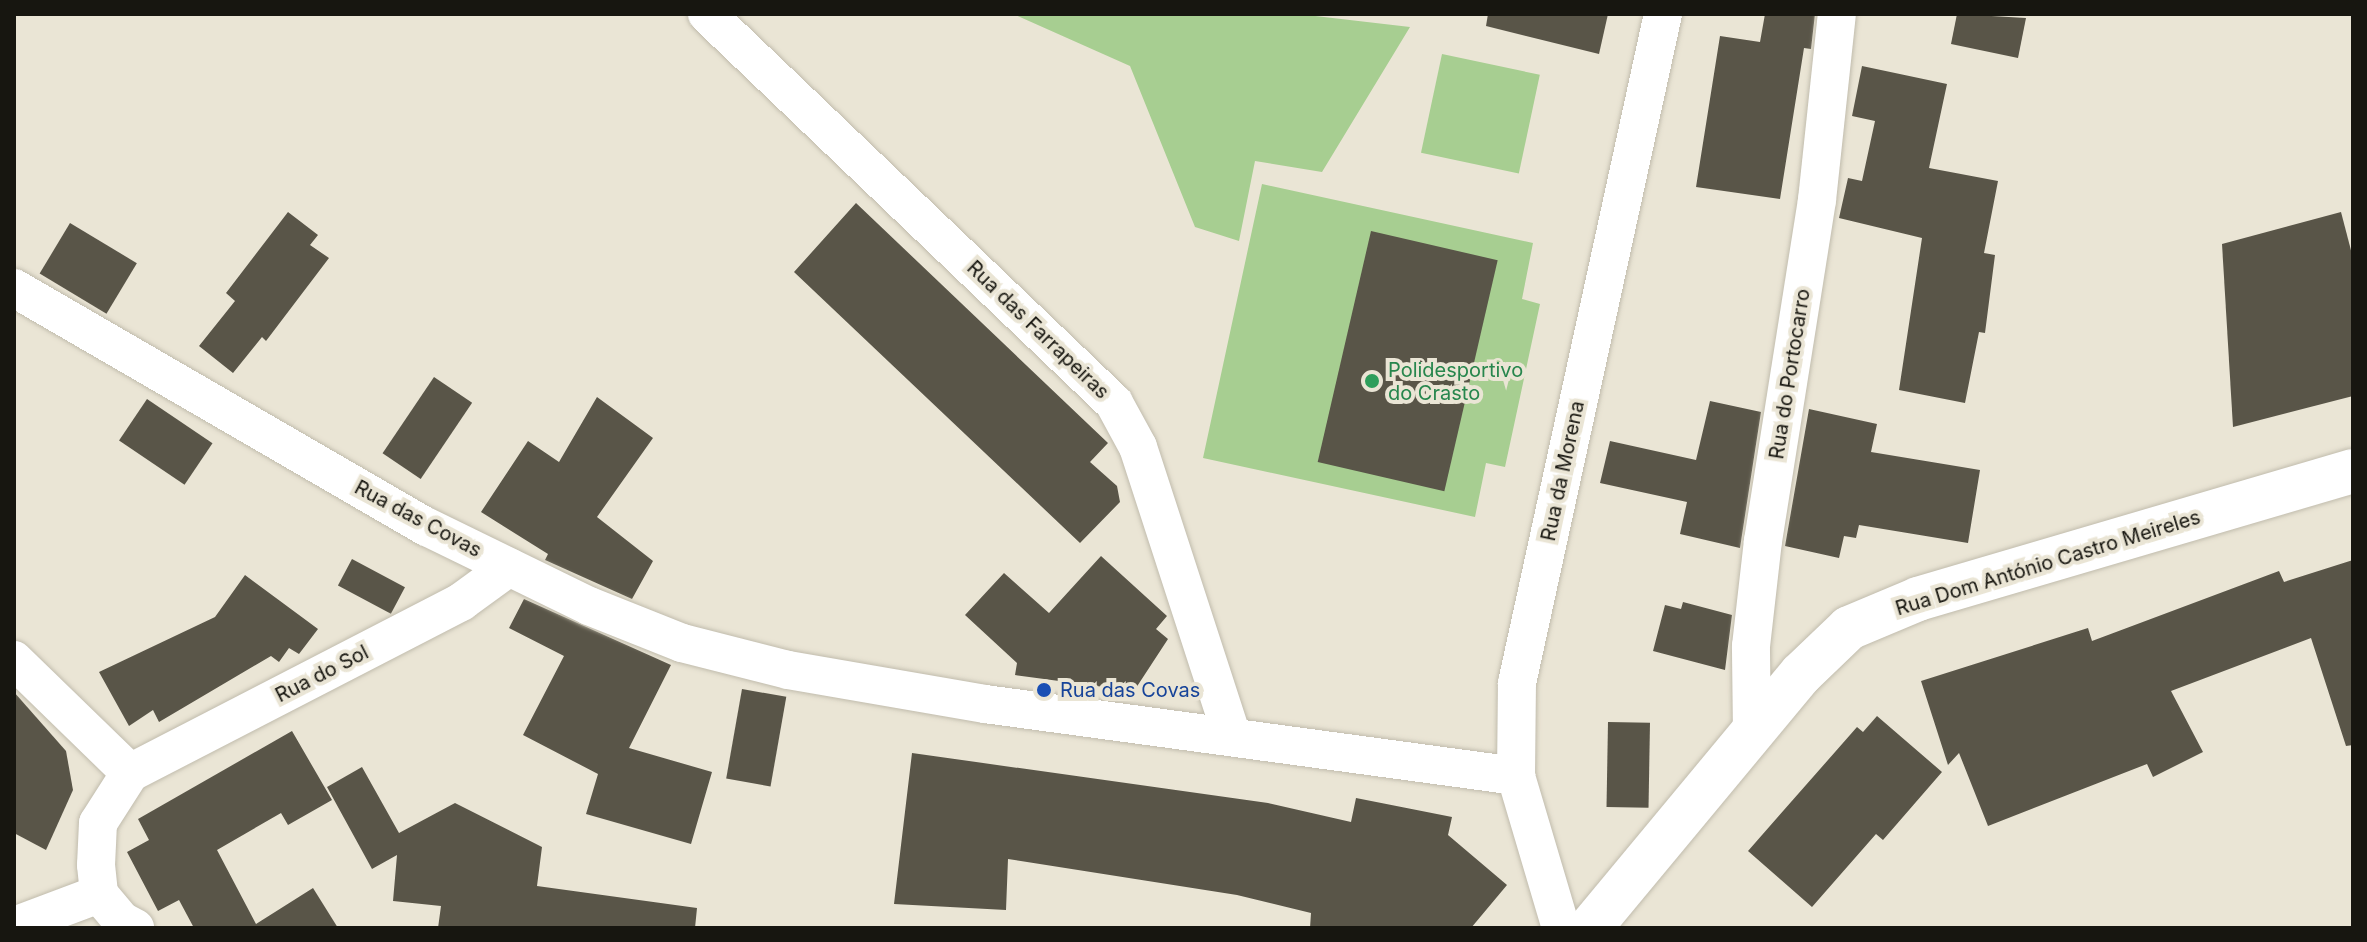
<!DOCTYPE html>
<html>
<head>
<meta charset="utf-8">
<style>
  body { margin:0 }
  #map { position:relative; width:2367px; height:942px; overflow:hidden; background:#eae5d5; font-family:Inter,sans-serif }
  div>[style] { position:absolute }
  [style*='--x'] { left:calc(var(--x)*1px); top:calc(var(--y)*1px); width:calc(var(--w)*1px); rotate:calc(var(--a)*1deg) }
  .green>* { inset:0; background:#a7ce91; transform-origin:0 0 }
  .building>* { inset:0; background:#595548; transform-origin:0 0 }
  .roads { filter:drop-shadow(0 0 2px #c1bcad) drop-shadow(0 0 2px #c1bcad) }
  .minor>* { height:38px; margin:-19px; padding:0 19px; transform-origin:19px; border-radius:19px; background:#fff }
  .secondary>* { height:44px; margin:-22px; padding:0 22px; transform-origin:22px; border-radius:22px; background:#fff }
  .dots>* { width:22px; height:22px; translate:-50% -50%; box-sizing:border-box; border:4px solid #eae5d5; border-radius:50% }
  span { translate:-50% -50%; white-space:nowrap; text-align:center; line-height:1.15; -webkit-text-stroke:8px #eae5d5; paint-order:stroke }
  .street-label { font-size:20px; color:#171610 }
  .leisure-label { font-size:20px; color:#27864d }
  .left { translate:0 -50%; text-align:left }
  .transit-label { font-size:20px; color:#164399 }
  .frame { position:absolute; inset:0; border:16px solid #171610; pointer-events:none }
</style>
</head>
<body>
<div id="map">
  <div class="green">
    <div style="clip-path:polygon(1013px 14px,1298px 14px,1410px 27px,1322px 172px,1255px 161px,1239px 241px,1195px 227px,1130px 66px)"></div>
    <div style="left:1442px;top:54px;width:100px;height:101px;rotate:12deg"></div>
    <div style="clip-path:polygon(1262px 184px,1533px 243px,1522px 299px,1540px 304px,1505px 467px,1486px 463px,1475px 517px,1203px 458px)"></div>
  </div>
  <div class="building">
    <div style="clip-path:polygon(1488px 14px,1608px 14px,1599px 54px,1486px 26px)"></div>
    <div style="clip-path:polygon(1765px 14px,1815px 14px,1811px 49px,1804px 48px,1780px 199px,1696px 187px,1720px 36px,1760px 42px)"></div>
    <div style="clip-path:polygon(1957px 14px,2026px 18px,2018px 58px,1951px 44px)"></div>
    <div style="clip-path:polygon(1862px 66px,1947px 84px,1929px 168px,1998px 181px,1984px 253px,1995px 255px,1985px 333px,1979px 332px,1965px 403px,1899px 390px,1922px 238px,1839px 218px,1848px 178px,1862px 181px,1875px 121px,1852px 116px)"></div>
    <div style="clip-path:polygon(856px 203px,1108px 443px,1090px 462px,1117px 486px,1120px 502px,1080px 543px,794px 272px)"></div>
    <div style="clip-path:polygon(288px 212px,318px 235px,310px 245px,329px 258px,266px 341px,262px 337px,233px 373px,199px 346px,235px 301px,226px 293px)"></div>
    <div style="clip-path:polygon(2341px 212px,2353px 258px,2353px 396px,2233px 427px,2222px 244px)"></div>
    <div style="left:70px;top:223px;width:78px;height:59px;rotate:31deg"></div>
    <div style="left:1371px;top:231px;width:130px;height:237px;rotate:13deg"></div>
    <div style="left:434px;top:377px;width:46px;height:92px;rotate:34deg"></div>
    <div style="clip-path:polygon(597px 397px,653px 438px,597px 517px,653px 561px,632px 599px,545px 560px,548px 554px,481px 512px,528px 441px,559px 462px)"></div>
    <div style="left:147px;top:399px;width:79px;height:50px;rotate:34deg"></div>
    <div style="clip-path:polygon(1710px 401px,1761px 412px,1740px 548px,1680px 534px,1687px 502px,1600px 483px,1610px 441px,1696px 460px)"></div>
    <div style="clip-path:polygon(1809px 409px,1877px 424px,1871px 452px,1980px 470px,1968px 543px,1859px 525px,1856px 538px,1844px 536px,1839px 558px,1785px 546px)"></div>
    <div style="clip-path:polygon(1101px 556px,1167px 616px,1156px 629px,1168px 639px,1134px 691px,1015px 675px,1017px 663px,965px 615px,1004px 573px,1049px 613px)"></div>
    <div style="left:352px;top:559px;width:60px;height:30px;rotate:28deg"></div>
    <div style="clip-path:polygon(2353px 560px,2353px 745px,2346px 746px,2311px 638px,2171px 691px,2203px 752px,2153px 777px,2147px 764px,1988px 826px,1959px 753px,1948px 765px,1921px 681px,2088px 628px,2092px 641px,2279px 571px,2284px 582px)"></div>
    <div style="clip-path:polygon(245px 575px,318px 629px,299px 654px,289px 648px,279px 662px,271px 656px,159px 722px,153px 710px,129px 726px,99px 672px,215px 617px)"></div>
    <div style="clip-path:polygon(524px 599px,671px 665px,629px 748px,712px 772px,691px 844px,586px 814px,598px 774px,523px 735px,564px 656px,509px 628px)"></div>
    <div style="clip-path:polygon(1683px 602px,1732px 615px,1725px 670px,1653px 651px,1665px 605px,1681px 609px)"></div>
    <div style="left:742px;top:689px;width:45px;height:91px;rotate:10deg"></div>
    <div style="clip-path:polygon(14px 692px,66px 751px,73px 790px,46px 850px,14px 833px)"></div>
    <div style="clip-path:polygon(1877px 716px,1942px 772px,1883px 840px,1876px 834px,1812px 907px,1748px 851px,1857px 727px,1863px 732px)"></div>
    <div style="left:1608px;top:722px;width:42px;height:85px;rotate:1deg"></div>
    <div style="clip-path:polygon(292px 731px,332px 800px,288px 825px,281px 813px,217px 850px,256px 924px,313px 888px,338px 928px,194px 928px,179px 900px,158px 911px,127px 852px,149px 840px,138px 819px)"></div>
    <div style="clip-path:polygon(912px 753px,1268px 803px,1351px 822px,1356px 798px,1452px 817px,1448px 835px,1507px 885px,1471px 928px,1310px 928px,1311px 913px,1237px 895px,1008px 859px,1006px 910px,894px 904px)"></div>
    <div style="clip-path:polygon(362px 767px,399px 833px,455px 803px,542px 847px,537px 886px,697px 908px,695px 928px,438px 928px,441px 906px,393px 901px,397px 855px,372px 869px,327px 787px)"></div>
  </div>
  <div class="roads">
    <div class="minor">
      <div style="--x:707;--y:14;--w:563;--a:43.7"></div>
      <div style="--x:1114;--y:403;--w:50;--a:61.4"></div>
      <div style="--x:1138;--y:447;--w:302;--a:72"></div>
      <div style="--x:14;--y:288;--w:477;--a:30.1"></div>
      <div style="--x:427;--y:527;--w:180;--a:26"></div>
      <div style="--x:589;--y:606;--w:100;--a:21.7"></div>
      <div style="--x:682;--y:643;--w:109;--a:14.3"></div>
      <div style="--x:788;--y:670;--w:200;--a:9.8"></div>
      <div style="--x:985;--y:704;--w:536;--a:7.72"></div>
      <div style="--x:14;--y:660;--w:162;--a:44.2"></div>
      <div style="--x:130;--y:773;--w:59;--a:122.6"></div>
      <div style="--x:98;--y:823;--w:42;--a:92.7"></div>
      <div style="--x:96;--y:865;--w:29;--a:84"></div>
      <div style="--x:99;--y:894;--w:35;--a:50"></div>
      <div style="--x:122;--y:921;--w:15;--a:28"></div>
      <div style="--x:1752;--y:734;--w:88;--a:-90.7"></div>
      <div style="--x:1751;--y:646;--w:106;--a:-83.5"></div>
      <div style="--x:1763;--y:541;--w:345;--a:-81"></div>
      <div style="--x:1817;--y:200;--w:187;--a:-83.9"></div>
      <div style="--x:130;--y:773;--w:373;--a:-27.3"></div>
      <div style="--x:461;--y:602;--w:59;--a:-36.1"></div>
      <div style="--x:14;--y:926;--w:91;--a:-20.6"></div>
      <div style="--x:1561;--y:928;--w:159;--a:-106.5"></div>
      <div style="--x:1516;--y:776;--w:93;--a:-89.4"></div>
      <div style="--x:1517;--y:683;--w:685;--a:-77.69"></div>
    </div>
    <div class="secondary">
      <div style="--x:1590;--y:928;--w:330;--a:-50.3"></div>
      <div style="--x:1801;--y:674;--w:66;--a:-43.8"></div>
      <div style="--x:1849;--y:628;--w:75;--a:-22.8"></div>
      <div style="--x:1918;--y:599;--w:453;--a:-16.4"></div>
    </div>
  </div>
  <div class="dots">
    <div style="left:1372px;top:381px;background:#2e9e5b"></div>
    <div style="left:1044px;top:690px;background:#1a4fb4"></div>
  </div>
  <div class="street-label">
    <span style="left:1038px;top:330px;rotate:44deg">Rua das Farrapeiras</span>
    <span style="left:1790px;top:374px;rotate:-81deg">Rua do Portocarro</span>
    <span style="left:1563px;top:471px;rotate:-78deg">Rua da Morena</span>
    <span style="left:418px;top:519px;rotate:28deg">Rua das Covas</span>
    <span style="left:2048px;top:563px;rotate:-17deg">Rua Dom António Castro Meireles</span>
    <span style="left:322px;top:674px;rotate:-27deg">Rua do Sol</span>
  </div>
  <div class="leisure-label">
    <span class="left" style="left:1388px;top:382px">Polidesportivo<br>do Crasto</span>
  </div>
  <div class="transit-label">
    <span class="left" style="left:1060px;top:690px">Rua das Covas</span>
  </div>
  <div class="frame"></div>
</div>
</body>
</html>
